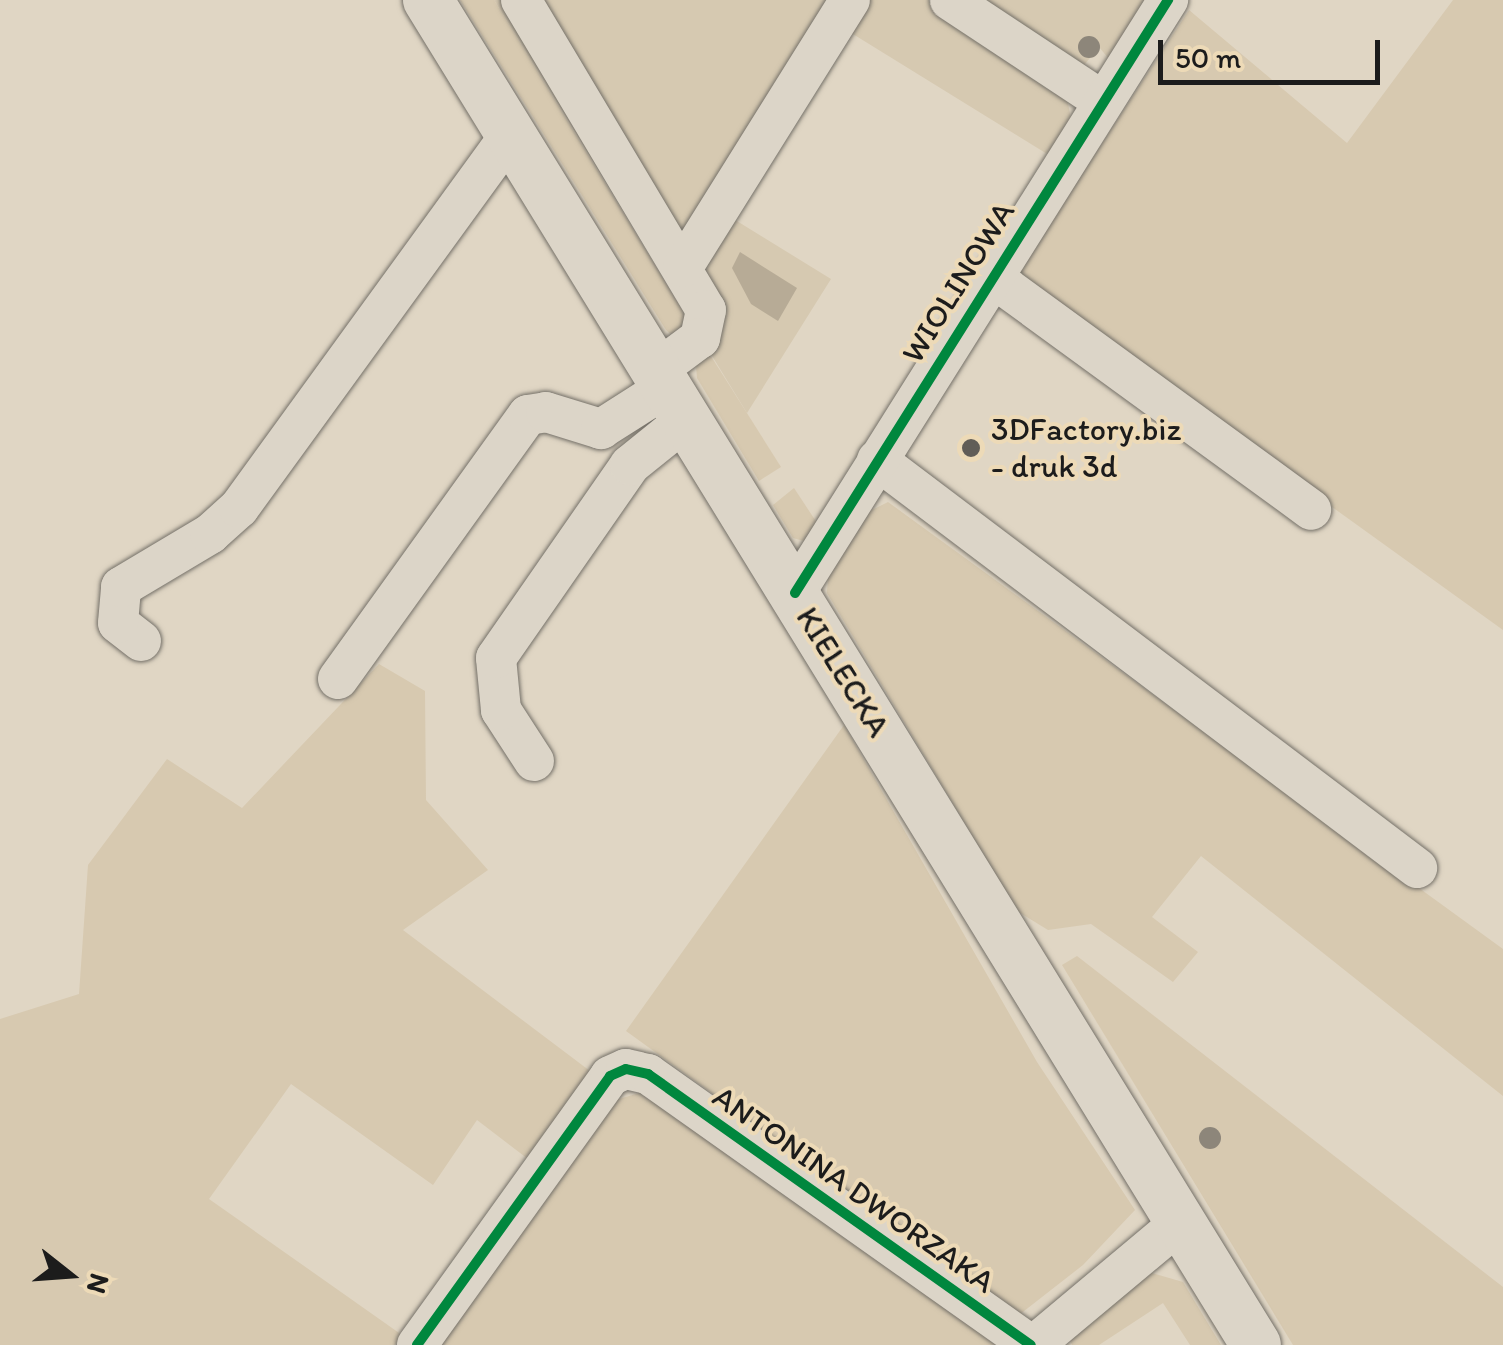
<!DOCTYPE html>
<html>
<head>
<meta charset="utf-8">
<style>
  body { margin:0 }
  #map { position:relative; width:1503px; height:1345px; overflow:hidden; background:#e0d6c4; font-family:Itim,sans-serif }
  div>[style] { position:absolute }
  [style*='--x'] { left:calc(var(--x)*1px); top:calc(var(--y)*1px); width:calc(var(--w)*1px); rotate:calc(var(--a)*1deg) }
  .built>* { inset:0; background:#d6c9b1 }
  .green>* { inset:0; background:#d7c9b0 }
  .water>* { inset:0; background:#b7ab96 }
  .roads { filter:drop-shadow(0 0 2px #747068) drop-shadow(0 0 2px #747068) }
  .minor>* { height:40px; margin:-20px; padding:0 20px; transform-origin:20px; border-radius:20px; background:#dcd5c8 }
  .major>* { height:50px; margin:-25px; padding:0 25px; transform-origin:25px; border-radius:25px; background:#dcd5c8 }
  .cycleway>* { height:10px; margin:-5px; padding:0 5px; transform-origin:5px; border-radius:5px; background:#00873e }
  .trees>* { width:22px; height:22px; margin:-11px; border-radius:50%; background:#8d867a }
  .dots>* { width:28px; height:28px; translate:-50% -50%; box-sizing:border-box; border:5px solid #eddab7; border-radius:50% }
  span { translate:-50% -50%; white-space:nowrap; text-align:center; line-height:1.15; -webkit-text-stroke:8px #eddab7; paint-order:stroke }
  .street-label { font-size:32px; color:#1c1c1c }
  .poi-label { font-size:32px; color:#1c1c1c }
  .left { translate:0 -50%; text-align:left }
  .north { position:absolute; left:20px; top:1225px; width:100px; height:100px; -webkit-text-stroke:8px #eddab7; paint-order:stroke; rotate:107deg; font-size:28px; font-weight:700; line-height:40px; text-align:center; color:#1c1c1c }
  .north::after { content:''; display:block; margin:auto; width:35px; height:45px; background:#1c1c1c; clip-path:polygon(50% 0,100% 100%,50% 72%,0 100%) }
  .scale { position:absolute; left:1158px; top:40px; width:222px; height:45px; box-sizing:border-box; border:5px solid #1c1c1c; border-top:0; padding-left:12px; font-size:30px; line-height:35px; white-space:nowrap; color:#1c1c1c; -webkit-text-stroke:8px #eddab7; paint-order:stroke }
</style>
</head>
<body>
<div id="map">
  <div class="built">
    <div style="clip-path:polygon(494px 0,1147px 0,1109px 59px,1099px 47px,1065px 88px,1072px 124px,1052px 157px,848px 31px,732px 218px,831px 279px,747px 413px)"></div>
  </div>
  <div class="green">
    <div style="clip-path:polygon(460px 0,494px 0,692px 326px,672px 335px,666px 330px)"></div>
    <div style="clip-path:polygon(1453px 0,1503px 0,1503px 630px,1014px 278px,1189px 10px,1347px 143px)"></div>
    <div style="clip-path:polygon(709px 353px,781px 467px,759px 481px,697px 378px,696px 365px)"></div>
    <div style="clip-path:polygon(794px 488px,821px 529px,808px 542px,793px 538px,773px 505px)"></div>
    <div style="clip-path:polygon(888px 502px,1503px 949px,1503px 1096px,1201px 856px,1152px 917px,1198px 952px,1173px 982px,1091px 924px,1048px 930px,1017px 911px,827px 593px,829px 561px,856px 518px)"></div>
    <div style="clip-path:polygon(379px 664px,425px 691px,426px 800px,488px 870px,403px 930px,594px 1074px,532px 1162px,477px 1120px,433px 1185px,291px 1084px,209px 1199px,402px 1335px,395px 1345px,0 1345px,0 1019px,79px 994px,88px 865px,167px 759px,242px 808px)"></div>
    <div style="clip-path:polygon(844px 725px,1037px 1062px,1135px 1210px,1083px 1265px,1019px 1315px,626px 1031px)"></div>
    <div style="clip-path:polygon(1077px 956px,1503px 1287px,1503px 1345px,1293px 1345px,1062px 965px)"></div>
    <div style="clip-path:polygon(646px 1091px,1013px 1345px,436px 1345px,609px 1102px)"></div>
    <div style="clip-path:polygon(1145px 1271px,1183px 1282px,1221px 1345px,1190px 1345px,1163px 1303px,1099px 1345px,1072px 1345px,1067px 1333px)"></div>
  </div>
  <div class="water">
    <div style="clip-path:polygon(740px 252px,797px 288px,778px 321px,751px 304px,732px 268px)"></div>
  </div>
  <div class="roads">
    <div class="minor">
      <div style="--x:521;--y:0;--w:361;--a:59.2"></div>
      <div style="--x:706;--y:310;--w:29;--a:102"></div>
      <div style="--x:700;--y:338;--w:54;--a:143.3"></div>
      <div style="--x:950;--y:0;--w:181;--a:33.5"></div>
      <div style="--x:683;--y:267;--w:315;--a:-58"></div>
      <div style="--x:992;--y:277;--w:395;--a:36.1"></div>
      <div style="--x:877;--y:460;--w:677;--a:37.07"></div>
      <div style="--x:795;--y:593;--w:701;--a:-57.83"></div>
      <div style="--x:141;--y:641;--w:29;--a:-142"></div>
      <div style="--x:118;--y:623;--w:36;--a:-85"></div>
      <div style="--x:121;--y:587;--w:104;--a:-30.8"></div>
      <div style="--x:210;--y:534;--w:39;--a:-42"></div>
      <div style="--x:239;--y:508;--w:462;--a:-54"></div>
      <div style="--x:338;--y:679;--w:325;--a:-54.3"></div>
      <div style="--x:528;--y:415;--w:18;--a:-9"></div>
      <div style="--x:546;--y:412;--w:58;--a:17.2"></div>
      <div style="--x:601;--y:429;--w:78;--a:-32.5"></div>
      <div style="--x:534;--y:761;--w:61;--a:-122.9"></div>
      <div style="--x:501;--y:710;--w:52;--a:-95.5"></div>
      <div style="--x:496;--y:658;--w:235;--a:-55.2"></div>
      <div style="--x:630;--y:465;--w:73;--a:-38.9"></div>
      <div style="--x:417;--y:1345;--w:331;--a:-54.3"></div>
      <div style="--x:610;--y:1076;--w:17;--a:-24"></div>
      <div style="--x:626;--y:1069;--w:23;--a:13"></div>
      <div style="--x:648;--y:1074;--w:469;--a:35.3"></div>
      <div style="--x:1034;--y:1345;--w:192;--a:-39.9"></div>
    </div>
    <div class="major">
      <div style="--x:428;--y:0;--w:1579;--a:58.38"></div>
    </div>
  </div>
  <div class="cycleway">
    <div style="--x:795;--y:593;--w:701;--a:-57.83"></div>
    <div style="--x:417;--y:1345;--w:331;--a:-54.3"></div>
    <div style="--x:610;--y:1076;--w:17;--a:-24"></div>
    <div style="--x:626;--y:1069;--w:23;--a:13"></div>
    <div style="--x:648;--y:1074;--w:469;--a:35.3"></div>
  </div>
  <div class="trees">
    <div style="left:1089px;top:47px"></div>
    <div style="left:1210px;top:1138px"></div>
  </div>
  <div class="dots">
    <div style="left:971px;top:448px;background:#615d57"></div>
  </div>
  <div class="street-label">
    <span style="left:958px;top:282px;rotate:-58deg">WIOLINOWA</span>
    <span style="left:843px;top:672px;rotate:58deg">KIELECKA</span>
    <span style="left:854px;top:1189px;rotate:35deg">ANTONINA DWORZAKA</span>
  </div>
  <div class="poi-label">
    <span class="left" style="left:991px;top:448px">3DFactory.biz<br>- druk 3d</span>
  </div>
  <div class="north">N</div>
  <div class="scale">50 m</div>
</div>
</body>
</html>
